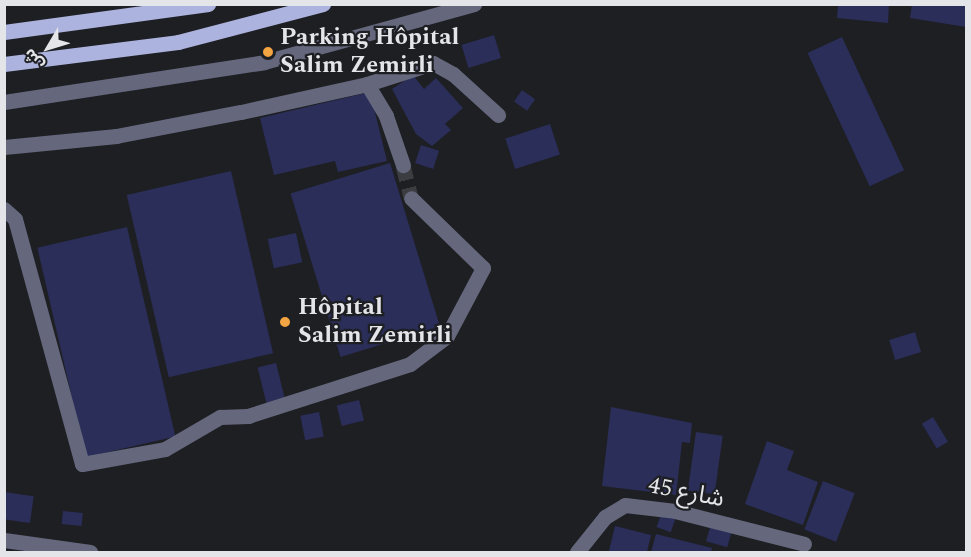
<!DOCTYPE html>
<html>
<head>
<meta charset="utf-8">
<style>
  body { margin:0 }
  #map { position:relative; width:971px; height:557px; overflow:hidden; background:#1e1f23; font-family:Spectral,"Noto Sans Arabic",serif }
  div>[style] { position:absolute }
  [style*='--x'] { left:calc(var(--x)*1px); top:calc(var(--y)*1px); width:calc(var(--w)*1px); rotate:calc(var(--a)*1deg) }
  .building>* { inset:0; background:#2a2e58; transform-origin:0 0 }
  .minor-tunnel>* { height:15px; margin-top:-7.5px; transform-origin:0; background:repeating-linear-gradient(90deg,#3c3d41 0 15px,transparent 0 23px) }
  .minor>* { height:15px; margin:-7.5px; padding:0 7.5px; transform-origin:7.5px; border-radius:7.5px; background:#65687d }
  .major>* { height:15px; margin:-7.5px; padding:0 7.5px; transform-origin:7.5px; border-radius:7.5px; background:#acb3de }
  .dots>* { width:16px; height:16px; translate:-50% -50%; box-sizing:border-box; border:3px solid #1e1f23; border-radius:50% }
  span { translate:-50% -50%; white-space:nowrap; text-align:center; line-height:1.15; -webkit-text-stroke:4.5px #1e1f23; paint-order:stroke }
  .poi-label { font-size:24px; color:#e4e5e8; font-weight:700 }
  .left { translate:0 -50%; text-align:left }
  .street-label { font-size:24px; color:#e4e5e8 }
  .frame { position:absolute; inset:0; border:6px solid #e4e5e8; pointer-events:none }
  .north { position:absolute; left:18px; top:18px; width:60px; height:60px; -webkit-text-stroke:4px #1e1f23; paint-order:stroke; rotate:232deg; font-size:16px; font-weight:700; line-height:24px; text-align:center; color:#e4e5e8 }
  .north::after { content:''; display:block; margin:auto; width:21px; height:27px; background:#e4e5e8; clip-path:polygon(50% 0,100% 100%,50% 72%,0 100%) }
</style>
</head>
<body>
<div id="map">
  <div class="building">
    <div style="clip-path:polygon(838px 4px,889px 4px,888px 23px,837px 18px)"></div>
    <div style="clip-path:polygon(912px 4px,966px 4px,966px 27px,910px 18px)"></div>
    <div style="left:494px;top:35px;width:24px;height:34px;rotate:73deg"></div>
    <div style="left:842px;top:37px;width:147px;height:38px;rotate:65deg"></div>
    <div style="clip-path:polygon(413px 75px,424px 89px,436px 78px,463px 108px,445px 124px,451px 130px,432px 146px,416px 134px,392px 89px)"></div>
    <div style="left:522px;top:90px;width:16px;height:14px;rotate:35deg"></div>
    <div style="clip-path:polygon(370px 92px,387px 161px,338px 172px,335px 161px,274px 175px,260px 118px)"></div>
    <div style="left:550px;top:124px;width:32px;height:47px;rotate:72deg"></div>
    <div style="left:421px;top:145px;width:19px;height:19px;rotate:18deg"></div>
    <div style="left:390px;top:163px;width:171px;height:104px;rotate:73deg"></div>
    <div style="left:231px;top:171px;width:187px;height:107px;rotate:77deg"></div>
    <div style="left:127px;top:227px;width:215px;height:92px;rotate:77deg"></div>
    <div style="left:296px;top:233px;width:30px;height:29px;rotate:78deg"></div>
    <div style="left:915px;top:332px;width:21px;height:27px;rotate:73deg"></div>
    <div style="left:276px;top:363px;width:37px;height:19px;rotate:76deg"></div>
    <div style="left:359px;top:400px;width:21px;height:23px;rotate:76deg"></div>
    <div style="clip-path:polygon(611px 407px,692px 423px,690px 443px,682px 442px,676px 495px,602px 486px)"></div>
    <div style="left:319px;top:412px;width:25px;height:19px;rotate:79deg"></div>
    <div style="left:933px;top:417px;width:29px;height:13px;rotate:59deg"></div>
    <div style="left:696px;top:432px;width:27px;height:59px;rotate:8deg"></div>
    <div style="clip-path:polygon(767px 441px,794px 451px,787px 470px,818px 482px,803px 525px,745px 504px)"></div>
    <div style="left:823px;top:481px;width:34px;height:52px;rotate:21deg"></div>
    <div style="left:4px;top:492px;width:30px;height:27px;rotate:8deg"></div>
    <div style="left:63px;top:511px;width:20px;height:13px;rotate:6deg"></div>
    <div style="left:662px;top:512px;width:15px;height:16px;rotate:20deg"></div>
    <div style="left:711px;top:524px;width:22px;height:18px;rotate:16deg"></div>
    <div style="clip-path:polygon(615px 526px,651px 535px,647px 552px,609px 551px)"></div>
    <div style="clip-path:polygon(656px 534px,712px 548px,711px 552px,651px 552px)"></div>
  </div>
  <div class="minor-tunnel">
    <div style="--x:403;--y:165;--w:34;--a:76"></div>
  </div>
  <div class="minor">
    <div style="--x:367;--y:84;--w:37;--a:59"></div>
    <div style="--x:386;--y:116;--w:52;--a:70.9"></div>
    <div style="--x:4;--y:102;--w:263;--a:-8.7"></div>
    <div style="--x:264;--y:62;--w:218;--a:-15.4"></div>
    <div style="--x:4;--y:147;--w:113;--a:-5.6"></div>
    <div style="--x:116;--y:136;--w:127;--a:-10.9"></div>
    <div style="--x:241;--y:112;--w:129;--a:-12.5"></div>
    <div style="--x:367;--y:84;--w:69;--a:-17.7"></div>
    <div style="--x:433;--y:63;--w:23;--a:29"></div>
    <div style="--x:453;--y:74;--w:61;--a:42.3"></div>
    <div style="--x:4;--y:209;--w:15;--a:42"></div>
    <div style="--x:15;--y:219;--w:254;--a:74.7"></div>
    <div style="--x:82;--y:464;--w:84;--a:-10.2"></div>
    <div style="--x:165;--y:449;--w:64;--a:-30.2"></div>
    <div style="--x:220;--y:417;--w:28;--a:-2"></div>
    <div style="--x:248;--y:416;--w:170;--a:-17.8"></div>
    <div style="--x:410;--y:364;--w:46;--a:-37.1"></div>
    <div style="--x:447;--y:336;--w:77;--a:-62.1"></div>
    <div style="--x:483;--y:268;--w:100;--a:-135.8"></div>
    <div style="--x:4;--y:540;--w:87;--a:7.9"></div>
    <div style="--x:577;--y:552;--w:45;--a:-51.3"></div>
    <div style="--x:605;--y:517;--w:23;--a:-31"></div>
    <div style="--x:625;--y:505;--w:50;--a:6.8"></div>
    <div style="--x:675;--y:511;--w:133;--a:14.3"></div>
  </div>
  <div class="major">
    <div style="--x:4;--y:32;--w:206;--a:-7.8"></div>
    <div style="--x:4;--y:64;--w:175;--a:-7.2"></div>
    <div style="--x:178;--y:42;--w:150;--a:-14.7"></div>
  </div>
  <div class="dots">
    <div style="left:268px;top:52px;background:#f3a443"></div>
    <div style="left:285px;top:322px;background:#f3a443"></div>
  </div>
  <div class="poi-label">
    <span class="left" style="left:280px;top:52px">Parking Hôpital<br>Salim Zemirli</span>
    <span class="left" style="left:298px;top:322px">Hôpital<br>Salim Zemirli</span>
  </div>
  <div class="street-label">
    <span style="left:686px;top:493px;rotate:11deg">شارع 45</span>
  </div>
  <div class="frame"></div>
  <div class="north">ش</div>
</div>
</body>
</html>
